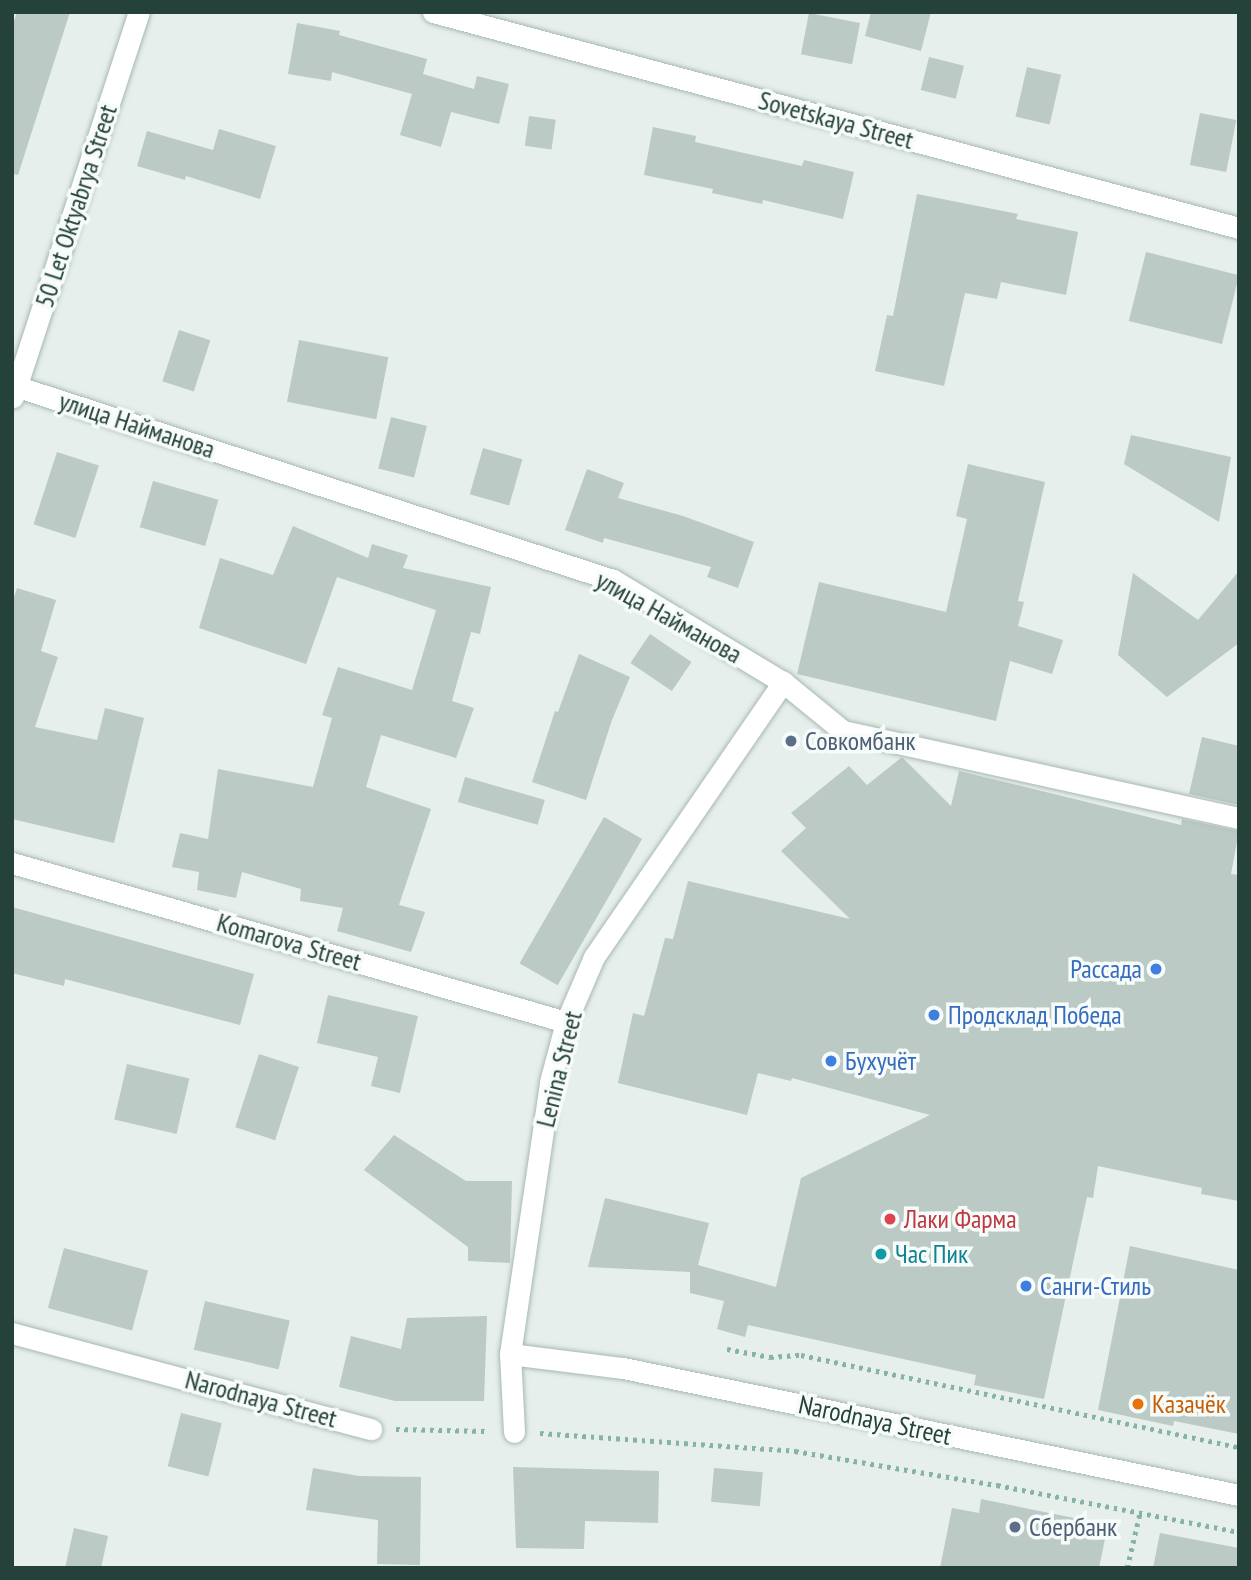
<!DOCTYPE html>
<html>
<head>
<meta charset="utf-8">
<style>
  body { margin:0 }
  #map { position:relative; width:1251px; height:1580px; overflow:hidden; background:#e6efeb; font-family:"PT Sans Narrow",sans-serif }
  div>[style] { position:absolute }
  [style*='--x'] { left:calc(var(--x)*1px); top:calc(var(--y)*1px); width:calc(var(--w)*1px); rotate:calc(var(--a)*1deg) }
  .building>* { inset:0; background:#bbcac4; transform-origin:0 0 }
  .path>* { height:4.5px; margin-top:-2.25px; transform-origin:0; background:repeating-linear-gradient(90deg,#86b3a5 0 3.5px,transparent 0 8.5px) }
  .roads { filter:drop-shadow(0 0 2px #a8b8b2) drop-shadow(0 0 2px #a8b8b2) }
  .minor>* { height:21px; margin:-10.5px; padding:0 10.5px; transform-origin:10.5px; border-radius:10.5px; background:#fff }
  .dots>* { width:19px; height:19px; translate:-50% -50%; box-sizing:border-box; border:4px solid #f7fbf9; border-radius:50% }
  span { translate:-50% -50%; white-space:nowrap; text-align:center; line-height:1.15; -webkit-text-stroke:7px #f7fbf9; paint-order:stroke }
  .street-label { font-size:26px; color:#24423a }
  .service-label { font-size:26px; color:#4e5e75 }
  .left { translate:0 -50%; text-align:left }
  .shop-label { font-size:26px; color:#366cbe }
  .right { translate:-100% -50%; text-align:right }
  .health-label { font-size:26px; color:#be3a42 }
  .culture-label { font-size:26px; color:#0d838f }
  .food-label { font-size:26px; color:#c56008 }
  .frame { position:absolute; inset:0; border:14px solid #24423a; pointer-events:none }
</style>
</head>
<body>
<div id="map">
  <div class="building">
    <div style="clip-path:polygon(17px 12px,70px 12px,18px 175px,12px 174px,12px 27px)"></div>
    <div style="clip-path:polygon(871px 12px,931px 12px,921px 51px,865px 36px)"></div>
    <div style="left:809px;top:13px;width:52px;height:42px;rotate:11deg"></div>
    <div style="clip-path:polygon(297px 23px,340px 31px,339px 35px,427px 59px,423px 74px,474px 89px,477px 76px,509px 84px,499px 124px,451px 112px,441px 147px,400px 135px,412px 94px,332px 72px,331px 81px,288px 74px)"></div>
    <div style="left:929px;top:57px;width:36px;height:34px;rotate:14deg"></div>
    <div style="left:1027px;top:67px;width:35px;height:51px;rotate:13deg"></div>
    <div style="left:1200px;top:113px;width:37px;height:53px;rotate:11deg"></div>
    <div style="left:529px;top:116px;width:27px;height:30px;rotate:8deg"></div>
    <div style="clip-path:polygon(653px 127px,696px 136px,695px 142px,802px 166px,804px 160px,854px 172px,843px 219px,763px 200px,762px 204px,712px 193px,713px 189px,644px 175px)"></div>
    <div style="clip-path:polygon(219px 129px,276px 146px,260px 199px,186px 176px,185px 180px,137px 166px,147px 131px,213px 150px)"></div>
    <div style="clip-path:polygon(917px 194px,1018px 214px,1016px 219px,1078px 232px,1066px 295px,1001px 282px,997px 299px,965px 293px,944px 386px,875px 371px,887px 315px,893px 316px)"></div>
    <div style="left:1146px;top:252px;width:96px;height:71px;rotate:14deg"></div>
    <div style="left:179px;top:330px;width:33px;height:54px;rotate:18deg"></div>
    <div style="left:299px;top:340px;width:91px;height:63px;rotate:11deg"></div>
    <div style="left:391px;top:417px;width:37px;height:53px;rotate:14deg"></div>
    <div style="clip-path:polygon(1131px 435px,1231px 457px,1219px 522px,1124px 464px)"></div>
    <div style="left:483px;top:448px;width:41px;height:48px;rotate:16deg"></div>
    <div style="left:57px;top:452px;width:44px;height:76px;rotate:18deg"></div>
    <div style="clip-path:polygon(968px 464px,1045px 482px,1018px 601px,1024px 602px,1018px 626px,1063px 640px,1052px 674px,1010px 661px,996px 721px,797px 674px,819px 582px,946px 612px,967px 519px,956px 516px)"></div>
    <div style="clip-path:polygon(587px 469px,624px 483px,618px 498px,683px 516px,754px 542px,738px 588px,707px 577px,711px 567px,604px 538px,603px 543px,565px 530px)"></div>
    <div style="left:153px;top:481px;width:68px;height:48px;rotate:16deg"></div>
    <div style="clip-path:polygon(293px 526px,368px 558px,372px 544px,408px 555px,403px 568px,491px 587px,480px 634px,471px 632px,452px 701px,474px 708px,456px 758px,381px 735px,366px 787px,431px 809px,399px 905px,425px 912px,411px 952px,337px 931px,343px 908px,300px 901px,301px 889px,242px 872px,236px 898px,197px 890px,199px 872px,172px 867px,180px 833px,208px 839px,218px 769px,313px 787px,332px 718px,322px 715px,338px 667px,412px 690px,436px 610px,337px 577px,306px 664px,199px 628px,220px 558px,273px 575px)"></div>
    <div style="clip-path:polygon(1239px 571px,1239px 643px,1167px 697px,1118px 655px,1133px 573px,1198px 620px)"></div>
    <div style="clip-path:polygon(17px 588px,56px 600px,41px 651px,58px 657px,35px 727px,97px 740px,105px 708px,144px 718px,114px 843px,12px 819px,12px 603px)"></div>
    <div style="left:650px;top:634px;width:50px;height:35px;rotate:34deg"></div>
    <div style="clip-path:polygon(579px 654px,630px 677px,612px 720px,586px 800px,532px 782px,555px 711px,558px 712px)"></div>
    <div style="clip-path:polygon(1202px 737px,1239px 746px,1239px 805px,1189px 794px)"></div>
    <div style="clip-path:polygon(902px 757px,951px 806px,959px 771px,1181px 825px,1182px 819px,1239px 831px,1231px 874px,1239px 875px,1239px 1201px,1201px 1194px,1202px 1188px,1098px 1166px,1093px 1198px,1087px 1197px,1044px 1399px,974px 1385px,976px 1375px,748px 1325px,745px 1337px,717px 1329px,724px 1301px,690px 1293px,690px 1272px,588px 1267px,605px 1198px,709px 1223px,698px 1265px,776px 1287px,801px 1178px,930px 1115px,792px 1078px,791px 1081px,758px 1073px,747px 1115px,618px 1083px,633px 1013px,644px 1016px,665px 938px,673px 939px,688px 881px,850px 919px,781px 851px,806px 828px,791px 813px,849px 766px,867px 785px)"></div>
    <div style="left:465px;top:777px;width:83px;height:26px;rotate:16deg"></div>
    <div style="left:604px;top:817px;width:44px;height:169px;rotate:30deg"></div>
    <div style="clip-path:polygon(12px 907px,254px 974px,240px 1025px,65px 979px,64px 986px,12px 973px)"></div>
    <div style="clip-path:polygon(328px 995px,418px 1016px,400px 1093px,371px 1086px,378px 1057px,317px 1043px)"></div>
    <div style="left:259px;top:1054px;width:42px;height:77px;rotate:18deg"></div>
    <div style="left:127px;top:1064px;width:64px;height:57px;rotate:13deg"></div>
    <div style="clip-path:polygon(394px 1135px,466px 1181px,512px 1181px,510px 1263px,468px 1261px,468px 1247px,364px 1170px)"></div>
    <div style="clip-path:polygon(1130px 1246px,1239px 1270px,1239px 1434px,1174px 1421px,1173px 1426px,1098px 1410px)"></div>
    <div style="left:64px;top:1248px;width:87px;height:62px;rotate:15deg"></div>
    <div style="left:205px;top:1301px;width:87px;height:50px;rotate:13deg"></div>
    <div style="clip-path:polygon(487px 1316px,484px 1401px,395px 1401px,339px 1387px,351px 1336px,401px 1349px,407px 1318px)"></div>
    <div style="left:181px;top:1413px;width:42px;height:55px;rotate:14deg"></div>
    <div style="clip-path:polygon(513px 1467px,659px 1471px,658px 1523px,585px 1521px,584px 1549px,516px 1548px)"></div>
    <div style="clip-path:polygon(313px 1468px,359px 1476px,421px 1477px,420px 1565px,377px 1564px,378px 1520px,306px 1510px)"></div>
    <div style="left:714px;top:1468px;width:49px;height:34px;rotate:5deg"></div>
    <div style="clip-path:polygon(981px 1499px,1084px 1520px,1081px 1534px,1105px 1539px,1099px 1568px,940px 1568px,952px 1508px,979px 1513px)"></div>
    <div style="clip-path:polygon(74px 1528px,108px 1536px,101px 1568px,65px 1568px)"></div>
    <div style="clip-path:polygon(1160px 1533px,1239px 1548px,1239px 1568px,1153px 1568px)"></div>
  </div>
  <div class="path">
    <div style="--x:727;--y:1349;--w:44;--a:10.5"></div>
    <div style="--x:770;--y:1357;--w:31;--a:-4"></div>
    <div style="--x:801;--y:1355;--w:448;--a:11.9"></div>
    <div style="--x:396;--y:1429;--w:89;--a:1.3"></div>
    <div style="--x:540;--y:1433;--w:256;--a:4"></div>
    <div style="--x:795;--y:1451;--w:205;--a:9.6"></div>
    <div style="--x:997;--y:1485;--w:247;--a:11"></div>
    <div style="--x:1127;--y:1568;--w:57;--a:-76.9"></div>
  </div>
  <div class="roads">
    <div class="minor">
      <div style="--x:433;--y:12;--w:834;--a:15"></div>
      <div style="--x:12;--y:385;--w:632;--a:17.98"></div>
      <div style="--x:613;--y:580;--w:198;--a:31"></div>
      <div style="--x:783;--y:682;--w:77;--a:39.2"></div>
      <div style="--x:843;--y:731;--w:405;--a:12.4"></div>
      <div style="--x:13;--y:397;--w:405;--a:-71.9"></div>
      <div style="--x:12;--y:863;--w:576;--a:16.01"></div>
      <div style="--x:12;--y:1333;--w:372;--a:15"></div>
      <div style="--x:510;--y:1354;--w:114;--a:7.1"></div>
      <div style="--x:623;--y:1368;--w:629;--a:11.65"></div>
      <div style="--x:514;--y:1432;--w:78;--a:-92.9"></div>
      <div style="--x:510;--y:1354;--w:275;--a:-81.6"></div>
      <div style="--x:550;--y:1082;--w:62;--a:-75.1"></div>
      <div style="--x:566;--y:1022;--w:71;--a:-66.7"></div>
      <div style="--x:594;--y:957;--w:334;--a:-55.5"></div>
    </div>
  </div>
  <div class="dots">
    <div style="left:791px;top:741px;background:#5c6f8a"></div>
    <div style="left:1156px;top:969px;background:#3f7fe0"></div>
    <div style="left:934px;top:1015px;background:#3f7fe0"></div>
    <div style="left:831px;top:1061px;background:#3f7fe0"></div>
    <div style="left:890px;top:1219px;background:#e0444e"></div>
    <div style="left:881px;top:1254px;background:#0f9aa8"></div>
    <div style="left:1026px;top:1286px;background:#3f7fe0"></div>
    <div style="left:1138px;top:1404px;background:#e8710a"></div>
    <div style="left:1015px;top:1527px;background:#5c6f8a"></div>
  </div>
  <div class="street-label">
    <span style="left:836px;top:120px;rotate:15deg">Sovetskaya Street</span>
    <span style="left:76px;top:206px;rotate:-72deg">50 Let Oktyabrya Street</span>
    <span style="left:137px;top:425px;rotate:18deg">улица Найманова</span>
    <span style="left:669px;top:617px;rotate:29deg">улица Найманова</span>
    <span style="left:289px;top:942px;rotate:16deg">Komarova Street</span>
    <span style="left:559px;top:1069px;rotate:-76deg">Lenina Street</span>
    <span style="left:261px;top:1399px;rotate:15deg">Narodnaya Street</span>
    <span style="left:875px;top:1420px;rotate:12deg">Narodnaya Street</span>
  </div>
  <div class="service-label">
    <span class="left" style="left:805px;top:741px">Совкомбанк</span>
    <span class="left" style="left:1029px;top:1527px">Сбербанк</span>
  </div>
  <div class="shop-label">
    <span class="right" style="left:1142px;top:969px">Рассада</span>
    <span class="left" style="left:948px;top:1015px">Продсклад Победа</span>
    <span class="left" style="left:845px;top:1061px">Бухучёт</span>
    <span class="left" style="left:1040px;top:1286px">Санги-Стиль</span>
  </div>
  <div class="health-label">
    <span class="left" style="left:904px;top:1219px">Лаки Фарма</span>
  </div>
  <div class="culture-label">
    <span class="left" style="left:895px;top:1254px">Час Пик</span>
  </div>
  <div class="food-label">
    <span class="left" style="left:1152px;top:1404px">Казачёк</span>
  </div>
  <div class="frame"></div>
</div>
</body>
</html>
